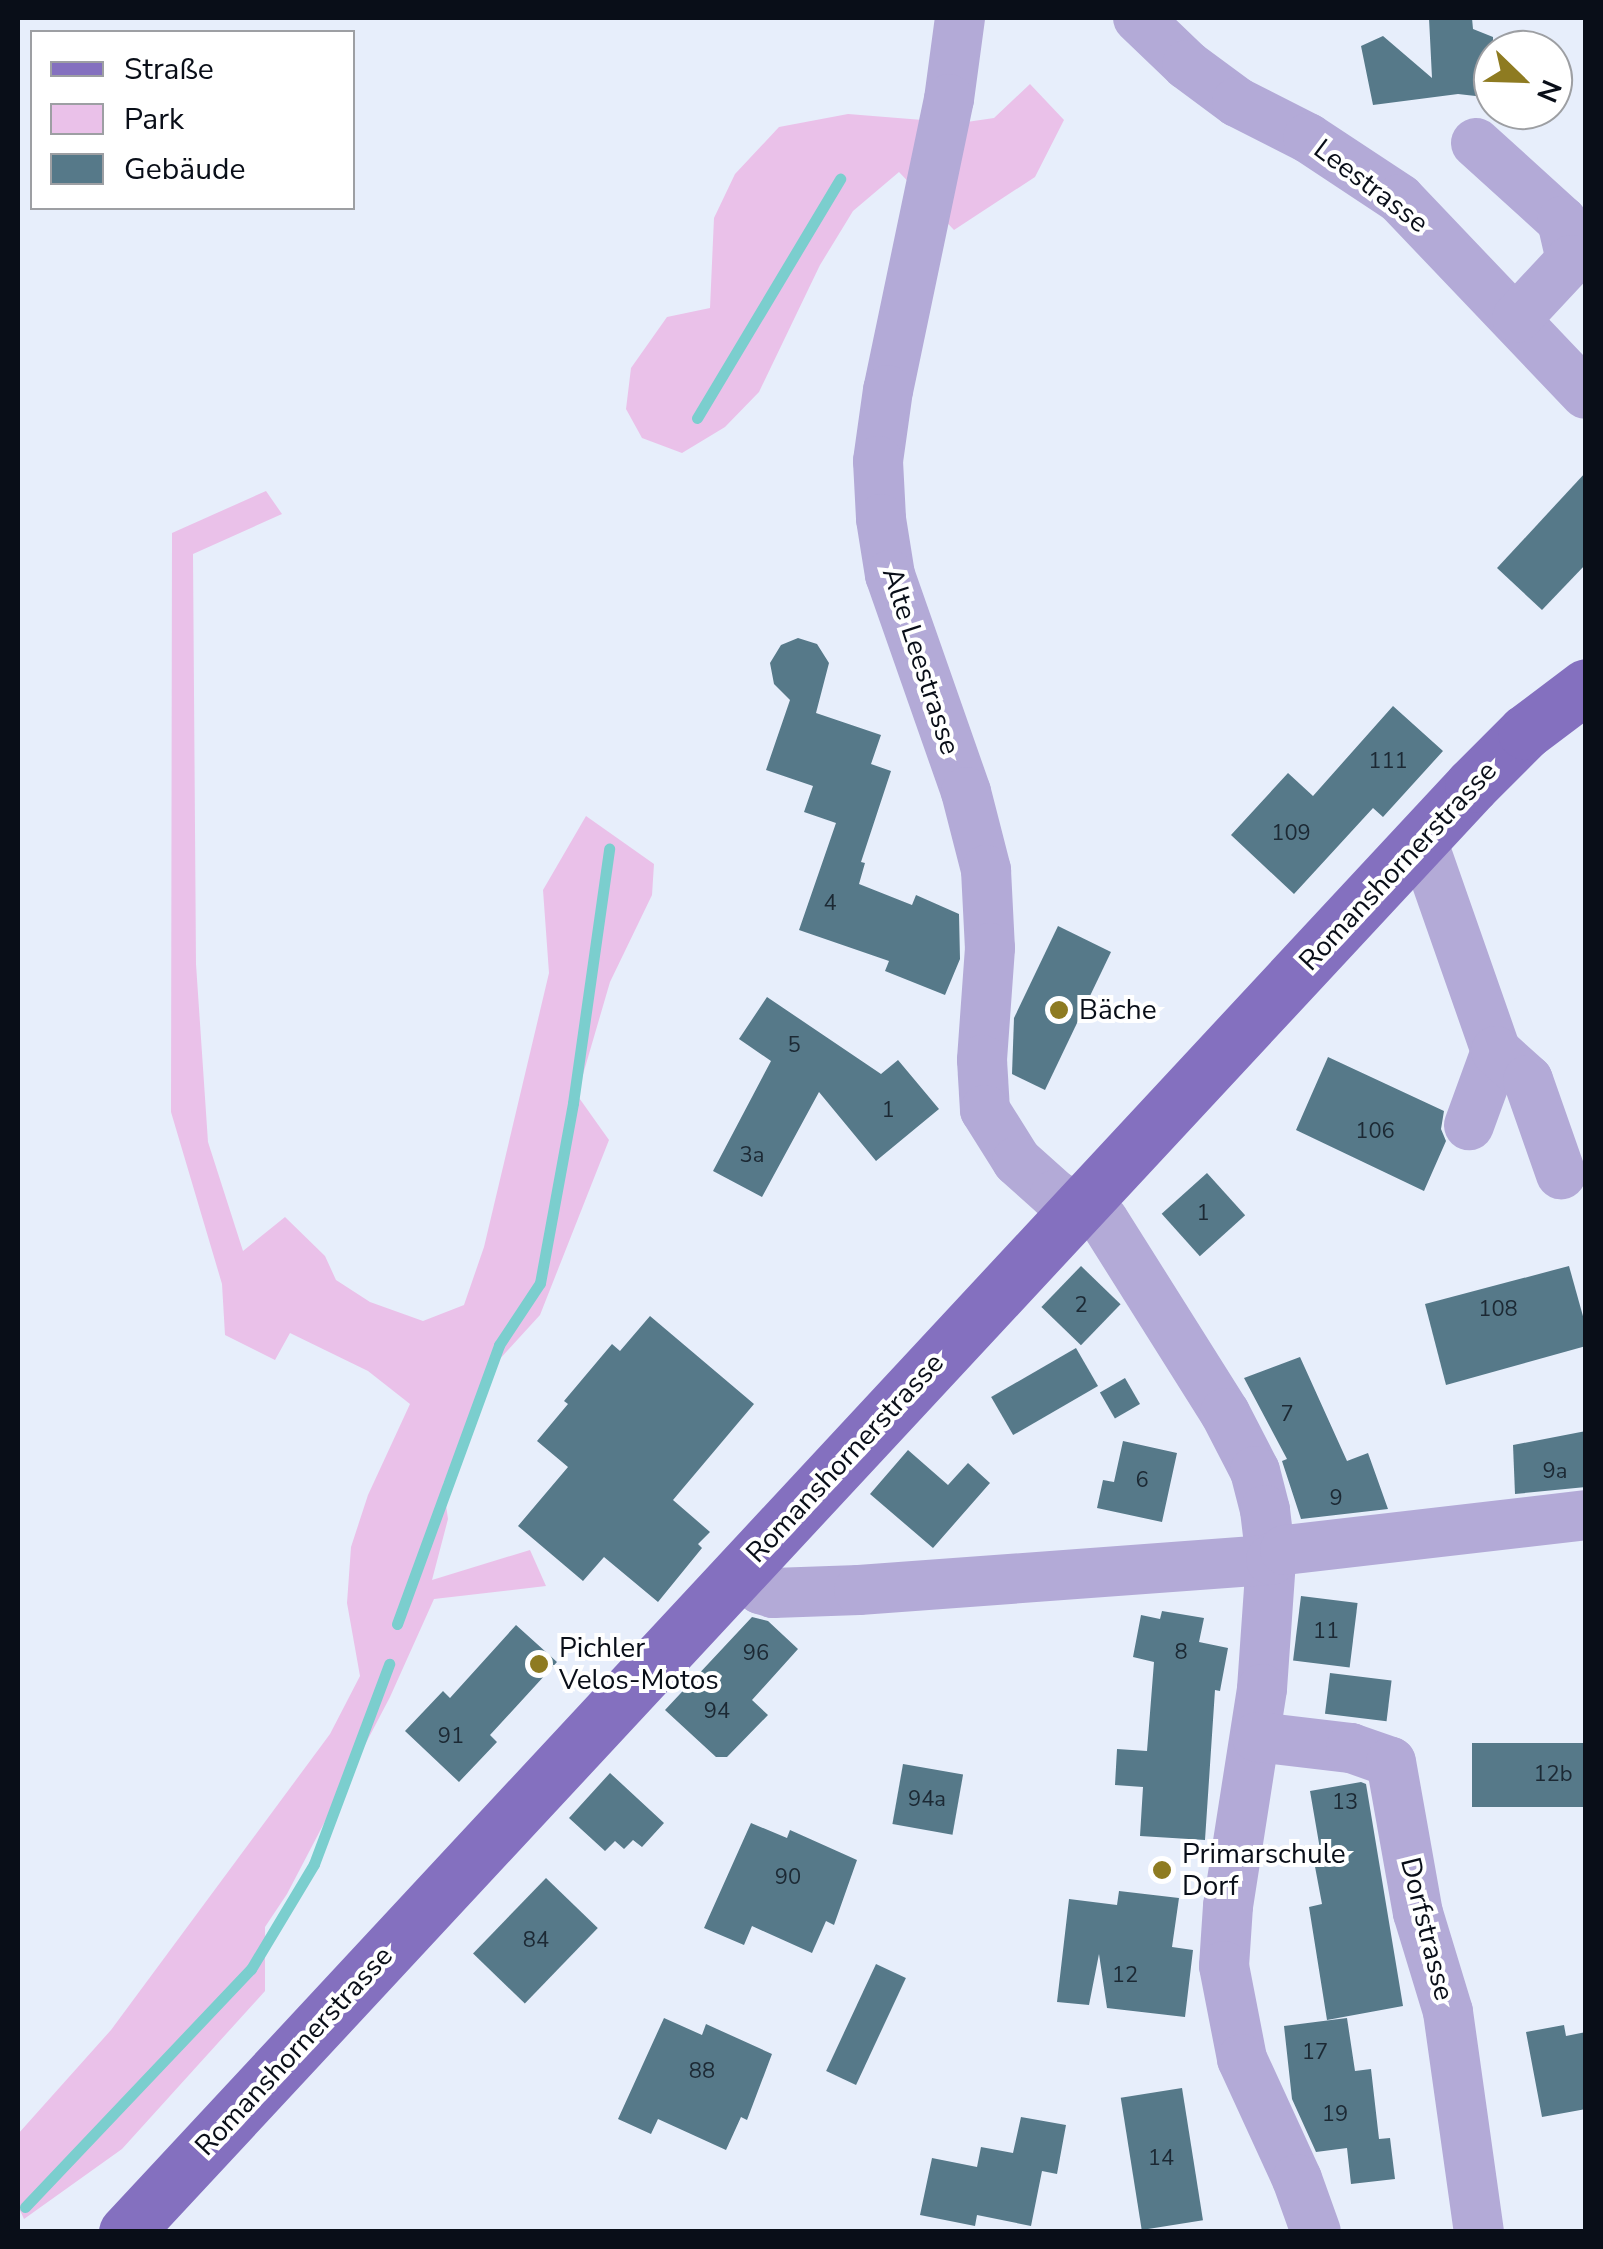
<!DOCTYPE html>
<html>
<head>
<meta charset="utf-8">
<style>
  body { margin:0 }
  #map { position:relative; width:1603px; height:2249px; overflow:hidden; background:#e7eefb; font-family:"Nunito Sans",sans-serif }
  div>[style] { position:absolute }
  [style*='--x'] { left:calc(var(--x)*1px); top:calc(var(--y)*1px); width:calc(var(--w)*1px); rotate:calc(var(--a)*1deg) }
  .green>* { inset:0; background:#eac1e9 }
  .stream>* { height:11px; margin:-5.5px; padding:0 5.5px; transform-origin:5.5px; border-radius:5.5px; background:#7bcece }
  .building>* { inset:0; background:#567989; transform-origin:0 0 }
  .minor>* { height:50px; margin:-25px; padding:0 25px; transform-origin:25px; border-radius:25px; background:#b3aad7 }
  .major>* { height:55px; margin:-27.5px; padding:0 27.5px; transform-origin:27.5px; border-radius:27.5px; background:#8470bf }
  .dots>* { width:28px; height:28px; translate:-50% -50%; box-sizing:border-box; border:5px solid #fff; border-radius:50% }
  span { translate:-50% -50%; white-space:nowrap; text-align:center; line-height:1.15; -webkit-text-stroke:8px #fff; paint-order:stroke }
  .number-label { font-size:22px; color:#1c2934 }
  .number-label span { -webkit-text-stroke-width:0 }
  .street-label { font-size:28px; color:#090e18 }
  .poi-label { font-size:28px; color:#090e18 }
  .left { translate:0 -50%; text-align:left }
  .frame { position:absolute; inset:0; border:20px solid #090e18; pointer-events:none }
  .legend { position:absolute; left:30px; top:30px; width:325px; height:180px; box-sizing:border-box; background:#fff; border:2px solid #9d9fa3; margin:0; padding:12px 18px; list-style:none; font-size:30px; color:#090e18 }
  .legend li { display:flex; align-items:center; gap:20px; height:50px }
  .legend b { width:50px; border:2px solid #9d9fa3 }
  .north { position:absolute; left:1473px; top:30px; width:100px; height:100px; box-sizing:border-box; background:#fff; border:2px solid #9d9fa3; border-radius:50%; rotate:113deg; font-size:28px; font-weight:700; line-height:40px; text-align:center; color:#090e18 }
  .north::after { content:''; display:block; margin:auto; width:35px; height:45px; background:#8e7b21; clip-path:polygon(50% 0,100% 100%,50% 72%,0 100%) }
</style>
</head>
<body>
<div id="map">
  <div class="green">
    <div style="clip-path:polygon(1030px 84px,1064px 120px,1035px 177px,954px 230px,899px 172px,853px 211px,820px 265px,759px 392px,725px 427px,682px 453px,642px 438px,626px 409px,631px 368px,667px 317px,710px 308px,714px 218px,735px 174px,779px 127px,848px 114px,960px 123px,994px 118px)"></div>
    <div style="clip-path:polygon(266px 491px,282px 514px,193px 554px,196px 964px,208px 1142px,243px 1251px,285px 1217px,325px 1256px,336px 1280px,370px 1302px,423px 1321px,464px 1305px,484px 1247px,549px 973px,543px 890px,586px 816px,654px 864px,652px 895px,610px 982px,577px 1095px,609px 1140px,540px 1315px,498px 1361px,443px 1484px,448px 1519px,432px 1580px,530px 1550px,546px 1586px,434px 1599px,390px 1697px,287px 1894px,265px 1927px,265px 1991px,122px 2149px,24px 2219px,18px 2206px,18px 2134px,111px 2030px,330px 1734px,360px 1676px,347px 1603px,351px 1547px,368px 1495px,410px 1404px,368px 1371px,290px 1333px,275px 1360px,225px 1335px,222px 1284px,171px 1112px,172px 533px)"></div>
  </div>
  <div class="stream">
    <div style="--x:697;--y:418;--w:279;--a:-59.1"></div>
    <div style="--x:397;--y:1624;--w:297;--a:-69.9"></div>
    <div style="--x:499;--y:1345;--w:74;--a:-56.5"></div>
    <div style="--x:540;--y:1283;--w:183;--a:-79.6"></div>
    <div style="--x:573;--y:1103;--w:257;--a:-81.9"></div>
    <div style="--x:25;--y:2207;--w:328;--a:-46.5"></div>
    <div style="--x:251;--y:1969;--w:122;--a:-59"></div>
    <div style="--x:314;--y:1864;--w:214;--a:-69.4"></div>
  </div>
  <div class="building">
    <div style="clip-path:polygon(1429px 18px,1472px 18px,1473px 29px,1493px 37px,1493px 98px,1458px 94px,1373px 105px,1361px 46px,1383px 36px,1432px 78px)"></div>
    <div style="clip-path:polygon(1586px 472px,1586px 564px,1542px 610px,1497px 568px)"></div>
    <div style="clip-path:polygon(798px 638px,817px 644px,829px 663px,816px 713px,881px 735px,871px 764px,891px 771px,861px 862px,865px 863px,859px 884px,912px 905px,916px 895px,959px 914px,960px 959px,945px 995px,885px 971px,889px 961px,799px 930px,836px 823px,804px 812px,813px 786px,766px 770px,790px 700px,774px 684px,770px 663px,781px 645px)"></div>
    <div style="clip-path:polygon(1393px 706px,1443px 751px,1383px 817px,1373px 808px,1294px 894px,1231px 835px,1288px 773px,1313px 796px)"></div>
    <div style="clip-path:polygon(1058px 926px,1111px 952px,1045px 1090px,1012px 1074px,1014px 1018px)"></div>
    <div style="clip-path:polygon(767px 997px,881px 1074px,898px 1060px,939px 1109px,876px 1161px,819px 1092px,762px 1197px,713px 1171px,771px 1061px,739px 1039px)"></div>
    <div style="clip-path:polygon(1328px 1057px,1444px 1111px,1441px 1129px,1446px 1141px,1424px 1191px,1296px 1130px)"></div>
    <div style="left:1207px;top:1173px;width:57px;height:61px;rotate:48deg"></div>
    <div style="left:1081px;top:1266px;width:55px;height:57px;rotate:44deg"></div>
    <div style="clip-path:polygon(1569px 1266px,1586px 1327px,1586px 1346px,1446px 1385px,1425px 1304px)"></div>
    <div style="clip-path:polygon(650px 1316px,754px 1404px,673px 1500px,710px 1532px,698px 1544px,702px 1548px,658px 1602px,604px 1557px,583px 1581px,518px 1526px,568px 1467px,537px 1441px,568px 1404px,564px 1401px,612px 1344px,620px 1351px)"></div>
    <div style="left:1076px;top:1348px;width:44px;height:98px;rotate:60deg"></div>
    <div style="clip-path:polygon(1300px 1357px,1347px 1461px,1368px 1453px,1388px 1509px,1301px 1519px,1282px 1461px,1287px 1459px,1244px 1378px)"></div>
    <div style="left:1125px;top:1378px;width:30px;height:29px;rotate:60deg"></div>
    <div style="clip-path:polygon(1586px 1431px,1586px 1487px,1515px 1494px,1513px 1445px)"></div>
    <div style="clip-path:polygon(1123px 1441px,1177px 1453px,1162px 1522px,1097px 1508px,1103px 1480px,1114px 1482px)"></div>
    <div style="clip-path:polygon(908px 1450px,948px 1485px,968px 1463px,990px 1483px,933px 1548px,870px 1494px)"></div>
    <div style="left:1301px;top:1596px;width:57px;height:65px;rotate:7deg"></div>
    <div style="clip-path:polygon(1162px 1611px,1204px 1618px,1199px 1642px,1228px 1648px,1220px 1691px,1215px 1690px,1205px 1840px,1140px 1836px,1143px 1787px,1115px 1785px,1117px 1749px,1147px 1751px,1154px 1662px,1133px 1657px,1141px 1615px,1160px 1619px)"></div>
    <div style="clip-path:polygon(752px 1617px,768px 1621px,798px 1649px,752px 1700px,768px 1715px,727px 1757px,716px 1757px,665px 1710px)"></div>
    <div style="clip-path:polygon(516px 1625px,557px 1662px,490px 1735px,497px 1742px,459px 1782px,405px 1731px,443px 1691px,450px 1698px)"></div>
    <div style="left:1330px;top:1673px;width:62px;height:41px;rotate:7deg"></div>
    <div style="left:1586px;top:1743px;width:64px;height:114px;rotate:90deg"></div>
    <div style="left:903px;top:1764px;width:61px;height:61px;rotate:10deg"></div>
    <div style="clip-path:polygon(610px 1773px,664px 1823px,642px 1847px,633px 1840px,624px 1849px,615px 1841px,605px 1851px,569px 1818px)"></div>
    <div style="clip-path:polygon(1361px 1782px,1366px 1784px,1403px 2006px,1327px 2020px,1309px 1907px,1322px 1904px,1313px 1856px,1321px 1855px,1310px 1791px)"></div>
    <div style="clip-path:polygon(751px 1823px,787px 1838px,790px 1830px,857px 1860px,834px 1925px,826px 1921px,812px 1953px,752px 1926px,744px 1945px,704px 1928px)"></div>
    <div style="left:546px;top:1878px;width:72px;height:105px;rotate:44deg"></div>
    <div style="clip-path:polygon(1119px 1891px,1179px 1898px,1172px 1947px,1193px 1950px,1185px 2017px,1107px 2008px,1099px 1954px,1089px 2005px,1057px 2002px,1069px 1899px,1117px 1905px)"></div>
    <div style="left:876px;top:1964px;width:33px;height:118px;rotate:25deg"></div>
    <div style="clip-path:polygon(664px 2018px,702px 2035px,706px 2024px,772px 2054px,747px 2120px,741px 2117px,726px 2150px,658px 2119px,651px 2134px,618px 2119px)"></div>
    <div style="clip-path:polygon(1347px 2018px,1355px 2071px,1371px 2069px,1379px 2139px,1390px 2138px,1395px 2179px,1351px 2184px,1347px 2148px,1316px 2152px,1292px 2099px,1284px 2026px)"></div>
    <div style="clip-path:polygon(1564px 2025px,1566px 2036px,1586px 2032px,1586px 2109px,1542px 2117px,1526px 2032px)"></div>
    <div style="left:1182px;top:2088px;width:134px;height:62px;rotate:81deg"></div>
    <div style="clip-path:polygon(1021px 2117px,1066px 2125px,1057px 2174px,1042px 2171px,1031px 2226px,977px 2215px,975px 2226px,920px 2215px,932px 2158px,977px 2167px,981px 2147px,1013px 2153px)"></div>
  </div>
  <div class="minor">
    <div style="--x:960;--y:18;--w:82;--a:97.7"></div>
    <div style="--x:949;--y:99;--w:297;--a:101.8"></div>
    <div style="--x:888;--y:390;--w:72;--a:98"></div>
    <div style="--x:878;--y:461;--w:58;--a:87"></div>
    <div style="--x:881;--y:519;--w:57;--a:80.9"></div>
    <div style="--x:890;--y:575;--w:230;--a:70.7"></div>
    <div style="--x:966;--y:792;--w:81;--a:75.6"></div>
    <div style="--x:986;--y:870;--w:78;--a:87.1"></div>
    <div style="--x:990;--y:948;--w:112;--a:94.1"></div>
    <div style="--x:982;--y:1060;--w:50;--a:86.6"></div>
    <div style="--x:985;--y:1110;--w:60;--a:57.9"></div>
    <div style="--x:1017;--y:1161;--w:51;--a:41.8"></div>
    <div style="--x:1055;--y:1195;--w:55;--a:28"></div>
    <div style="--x:1104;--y:1221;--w:227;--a:57.8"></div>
    <div style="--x:1225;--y:1413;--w:65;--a:62.7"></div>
    <div style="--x:1255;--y:1471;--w:40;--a:75.6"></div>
    <div style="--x:1265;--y:1510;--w:50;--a:83.2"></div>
    <div style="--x:1271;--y:1560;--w:129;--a:94"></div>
    <div style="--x:1262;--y:1689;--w:220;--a:98.9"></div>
    <div style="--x:1228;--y:1906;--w:60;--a:93.8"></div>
    <div style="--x:1224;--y:1966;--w:95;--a:79"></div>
    <div style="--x:1242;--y:2059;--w:132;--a:65.4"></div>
    <div style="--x:1297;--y:2179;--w:56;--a:70.3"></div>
    <div style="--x:1138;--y:18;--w:68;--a:43.8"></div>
    <div style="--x:1187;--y:65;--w:62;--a:36.5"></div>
    <div style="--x:1237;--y:102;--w:80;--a:26.9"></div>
    <div style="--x:1308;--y:138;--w:110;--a:33.5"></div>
    <div style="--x:1400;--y:199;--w:269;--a:46.4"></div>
    <div style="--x:1476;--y:143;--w:116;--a:42.2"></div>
    <div style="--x:1562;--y:221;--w:40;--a:77"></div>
    <div style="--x:1571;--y:260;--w:79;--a:133"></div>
    <div style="--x:1422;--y:840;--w:224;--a:70.7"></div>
    <div style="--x:1496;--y:1051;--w:79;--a:110"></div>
    <div style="--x:1496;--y:1051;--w:43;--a:42.2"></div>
    <div style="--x:1528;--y:1080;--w:100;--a:70.7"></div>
    <div style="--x:741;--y:1571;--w:26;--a:43"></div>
    <div style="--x:760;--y:1589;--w:14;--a:17"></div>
    <div style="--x:773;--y:1593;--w:86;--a:-2"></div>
    <div style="--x:859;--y:1590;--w:413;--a:-4.2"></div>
    <div style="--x:1271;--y:1560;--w:17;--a:-36"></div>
    <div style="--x:1285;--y:1550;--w:303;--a:-6.6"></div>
    <div style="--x:1257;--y:1737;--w:95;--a:6.7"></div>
    <div style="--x:1351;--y:1748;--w:42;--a:19.3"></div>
    <div style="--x:1391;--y:1762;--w:153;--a:79.9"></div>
    <div style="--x:1418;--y:1913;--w:103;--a:73.1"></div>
    <div style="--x:1448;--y:2012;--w:222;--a:82"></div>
  </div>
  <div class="major">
    <div style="--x:126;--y:2232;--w:1976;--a:-47.07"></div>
    <div style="--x:1472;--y:785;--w:75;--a:-45"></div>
    <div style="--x:1525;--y:732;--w:76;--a:-37"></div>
  </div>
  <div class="dots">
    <div style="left:1059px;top:1010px;background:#8e7b21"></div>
    <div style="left:539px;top:1664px;background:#8e7b21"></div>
    <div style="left:1162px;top:1870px;background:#8e7b21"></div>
  </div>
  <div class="number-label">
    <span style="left:1388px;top:762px">111</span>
    <span style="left:1291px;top:834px">109</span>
    <span style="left:830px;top:904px">4</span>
    <span style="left:794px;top:1046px">5</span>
    <span style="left:888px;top:1111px">1</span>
    <span style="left:1375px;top:1132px">106</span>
    <span style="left:752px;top:1156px">3a</span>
    <span style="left:1203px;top:1214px">1</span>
    <span style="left:1081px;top:1306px">2</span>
    <span style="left:1498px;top:1310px">108</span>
    <span style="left:1287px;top:1415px">7</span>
    <span style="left:1555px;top:1472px">9a</span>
    <span style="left:1142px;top:1481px">6</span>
    <span style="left:1336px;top:1499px">9</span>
    <span style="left:1326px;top:1632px">11</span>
    <span style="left:1181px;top:1653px">8</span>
    <span style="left:756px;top:1654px">96</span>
    <span style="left:717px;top:1712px">94</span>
    <span style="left:451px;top:1737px">91</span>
    <span style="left:1553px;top:1775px">12b</span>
    <span style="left:927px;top:1800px">94a</span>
    <span style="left:1345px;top:1803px">13</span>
    <span style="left:788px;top:1878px">90</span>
    <span style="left:536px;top:1941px">84</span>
    <span style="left:1125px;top:1976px">12</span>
    <span style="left:1315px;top:2053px">17</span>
    <span style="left:702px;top:2072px">88</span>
    <span style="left:1335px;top:2115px">19</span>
    <span style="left:1161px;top:2159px">14</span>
  </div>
  <div class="street-label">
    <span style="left:1371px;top:186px;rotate:37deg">Leestrasse</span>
    <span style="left:921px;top:661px;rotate:72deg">Alte Leestrasse</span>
    <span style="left:1398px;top:866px;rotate:-47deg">Romanshornerstrasse</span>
    <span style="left:845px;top:1458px;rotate:-47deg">Romanshornerstrasse</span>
    <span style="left:1427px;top:1929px;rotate:76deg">Dorfstrasse</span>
    <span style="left:294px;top:2051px;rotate:-47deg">Romanshornerstrasse</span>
  </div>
  <div class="poi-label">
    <span class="left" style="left:1079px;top:1010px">Bäche</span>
    <span class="left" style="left:559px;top:1664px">Pichler<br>Velos-Motos</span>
    <span class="left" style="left:1182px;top:1870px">Primarschule<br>Dorf</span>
  </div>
  <div class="frame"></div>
  <ul class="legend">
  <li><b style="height:12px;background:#8470bf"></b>Straße</li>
  <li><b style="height:28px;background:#eac1e9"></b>Park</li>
  <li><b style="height:28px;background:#567989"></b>Gebäude</li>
  </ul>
  <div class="north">N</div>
</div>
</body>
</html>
